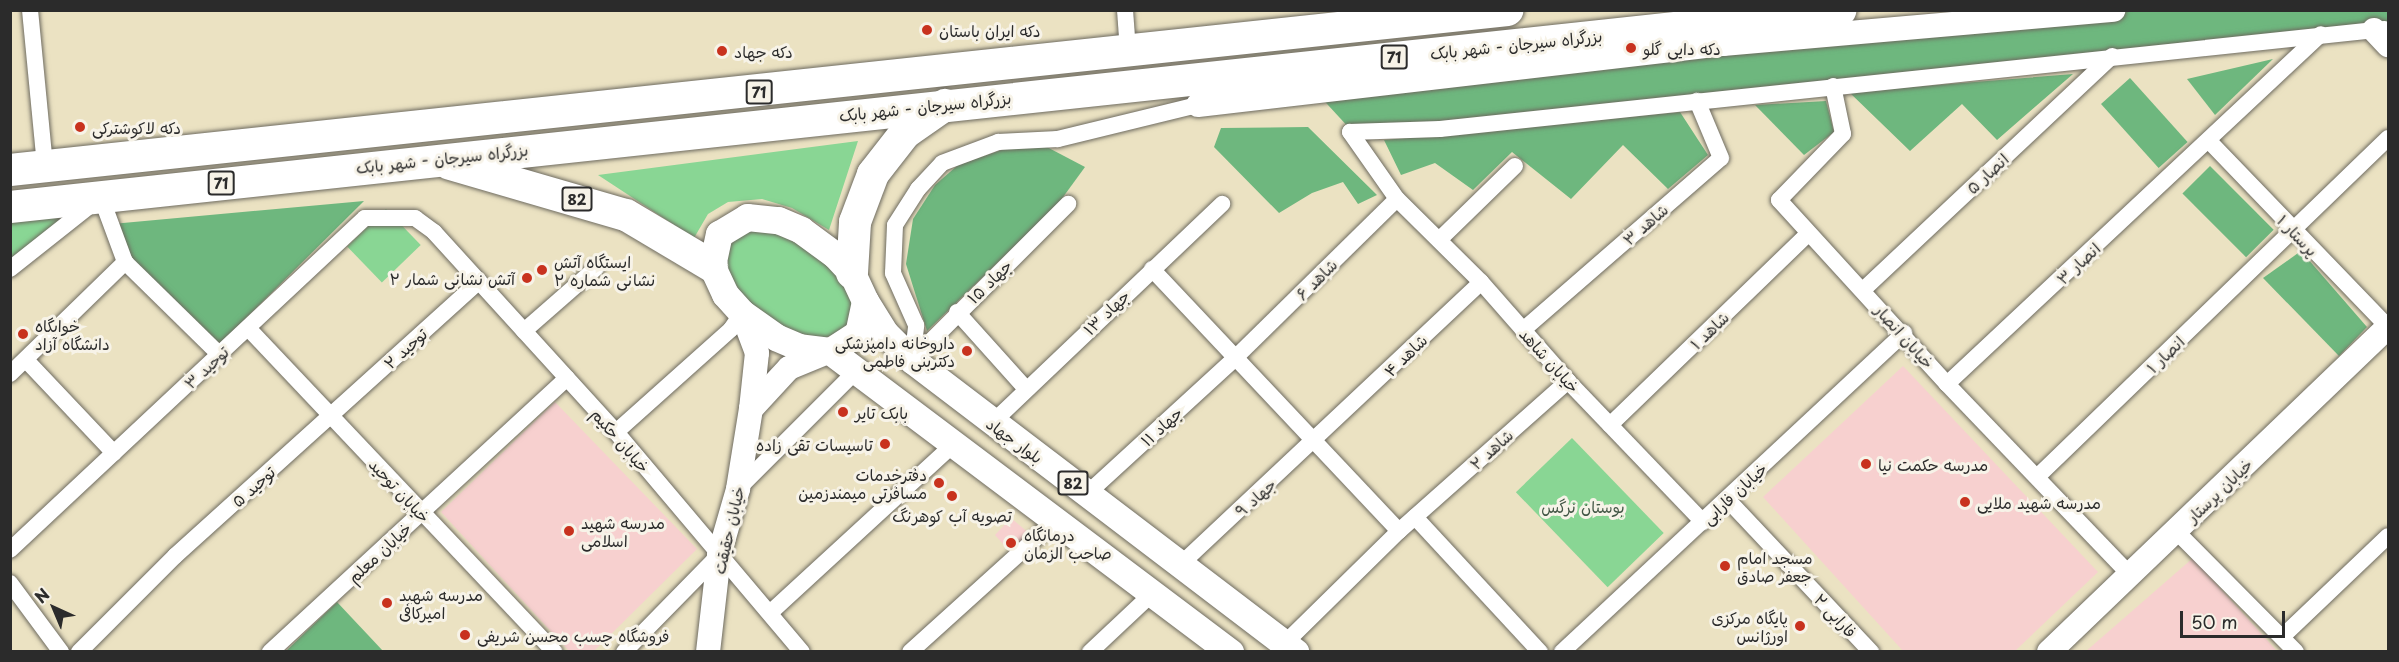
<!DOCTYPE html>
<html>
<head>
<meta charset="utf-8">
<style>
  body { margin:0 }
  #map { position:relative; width:2399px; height:662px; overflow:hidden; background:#ebe2c2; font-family:"Playpen Sans","Playpen Sans Arabic",sans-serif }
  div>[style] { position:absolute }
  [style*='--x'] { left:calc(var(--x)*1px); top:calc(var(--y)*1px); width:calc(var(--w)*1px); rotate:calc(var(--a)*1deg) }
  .built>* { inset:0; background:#f7d0cf }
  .green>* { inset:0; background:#89d694; transform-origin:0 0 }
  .forest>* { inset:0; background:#6eb77e; transform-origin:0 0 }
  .roads { filter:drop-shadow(0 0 2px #6e6b60) drop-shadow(0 0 2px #6e6b60) }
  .street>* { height:16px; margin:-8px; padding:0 8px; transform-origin:8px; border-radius:8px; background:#fff }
  .secondary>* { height:24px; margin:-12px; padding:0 12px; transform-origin:12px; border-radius:12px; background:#fff }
  .primary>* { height:27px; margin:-13.5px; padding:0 13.5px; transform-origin:13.5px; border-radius:13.5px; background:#fff }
  .highway>* { height:32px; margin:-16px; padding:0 16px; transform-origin:16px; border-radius:16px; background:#fff }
  .dots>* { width:16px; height:16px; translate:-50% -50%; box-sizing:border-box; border:3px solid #f7f3e8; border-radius:50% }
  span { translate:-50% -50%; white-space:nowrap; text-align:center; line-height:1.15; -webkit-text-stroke:6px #f7f3e8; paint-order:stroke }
  .shield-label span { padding:2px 4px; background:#f7f3e8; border:2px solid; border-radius:4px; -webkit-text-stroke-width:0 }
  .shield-label { font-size:15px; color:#2b2b2b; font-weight:700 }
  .poi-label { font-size:16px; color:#2b2b2b }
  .left { translate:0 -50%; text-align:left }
  .right { translate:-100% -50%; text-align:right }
  .street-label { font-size:16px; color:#2b2b2b }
  .park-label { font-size:16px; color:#425645 }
  .frame { position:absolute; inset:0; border:12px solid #2b2b2b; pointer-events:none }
  .north { position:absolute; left:24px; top:578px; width:60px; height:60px; -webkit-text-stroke:4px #f7f3e8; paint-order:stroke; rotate:316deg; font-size:16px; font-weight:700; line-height:24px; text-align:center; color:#2b2b2b }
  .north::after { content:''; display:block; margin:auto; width:21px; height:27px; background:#2b2b2b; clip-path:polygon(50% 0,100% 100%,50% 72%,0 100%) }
  .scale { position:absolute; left:2180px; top:611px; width:105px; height:27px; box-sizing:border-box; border:3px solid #2b2b2b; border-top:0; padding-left:8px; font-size:18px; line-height:21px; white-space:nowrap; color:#2b2b2b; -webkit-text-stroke:4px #f7f3e8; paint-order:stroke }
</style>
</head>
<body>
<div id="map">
  <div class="built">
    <div style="clip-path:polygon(1903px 366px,2098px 572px,2015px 651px,1903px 651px,1763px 497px)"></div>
    <div style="clip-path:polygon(555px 402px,697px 549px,594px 651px,569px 651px,441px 512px)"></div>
    <div style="clip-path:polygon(1011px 518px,1030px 534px,1010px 552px,995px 535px)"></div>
    <div style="clip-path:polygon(2193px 558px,2277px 651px,2085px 652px)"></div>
  </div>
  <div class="green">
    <div style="clip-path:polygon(858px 141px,829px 230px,792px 208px,762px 199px,728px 202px,708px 214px,694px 238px,598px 175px)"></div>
    <div style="clip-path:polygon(79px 205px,11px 263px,11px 213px)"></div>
    <div style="left:386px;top:209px;width:50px;height:54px;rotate:46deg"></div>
    <div style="clip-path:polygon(765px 225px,809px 244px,841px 271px,855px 313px,843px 331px,819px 340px,778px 332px,739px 300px,722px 253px,739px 232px)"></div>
    <div style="left:1572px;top:438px;width:132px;height:78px;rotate:46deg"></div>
  </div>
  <div class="forest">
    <div style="clip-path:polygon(2097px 10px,2388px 11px,2388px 28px,1351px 130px,1316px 92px)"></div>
    <div style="clip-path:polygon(2273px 59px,2215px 115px,2187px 79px)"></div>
    <div style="clip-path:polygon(2073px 74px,1997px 140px,1962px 104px,1910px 151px,1849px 92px)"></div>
    <div style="left:2130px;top:78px;width:86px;height:39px;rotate:48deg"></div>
    <div style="clip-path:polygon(1826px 101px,1834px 132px,1804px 155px,1755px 105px)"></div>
    <div style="clip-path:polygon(1680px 112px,1708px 155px,1668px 189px,1623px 145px,1571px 199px,1512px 152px,1473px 190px,1435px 163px,1401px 175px,1384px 140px)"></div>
    <div style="clip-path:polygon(1308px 127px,1377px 195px,1358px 204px,1343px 182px,1312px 193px,1279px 213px,1214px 147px,1221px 128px)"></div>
    <div style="clip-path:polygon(1013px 146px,1045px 146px,1085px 167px,1058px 204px,927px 331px,906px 264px,913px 219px,935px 185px,958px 165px)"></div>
    <div style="left:2210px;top:166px;width:90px;height:39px;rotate:45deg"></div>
    <div style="clip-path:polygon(364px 201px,219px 345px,126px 256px,112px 224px)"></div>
    <div style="clip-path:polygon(2301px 251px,2367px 327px,2339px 356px,2263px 278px)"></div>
    <div style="clip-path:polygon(337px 602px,383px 651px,286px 651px)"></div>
  </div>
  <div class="roads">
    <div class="street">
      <div style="--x:30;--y:10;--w:157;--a:84.5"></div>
      <div style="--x:1125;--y:10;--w:41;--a:85.8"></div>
      <div style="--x:1833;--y:86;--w:49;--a:78.2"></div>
      <div style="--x:1843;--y:134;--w:92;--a:134.1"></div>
      <div style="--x:1779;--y:200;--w:249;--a:47.6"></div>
      <div style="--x:1947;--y:384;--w:263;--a:46.2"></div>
      <div style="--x:2209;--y:141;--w:258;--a:46.1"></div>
      <div style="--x:1439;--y:240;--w:106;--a:-44.2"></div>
      <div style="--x:10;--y:269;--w:116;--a:-38.4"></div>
      <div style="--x:101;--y:197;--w:69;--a:69.7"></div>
      <div style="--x:125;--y:262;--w:132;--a:44.4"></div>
      <div style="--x:1152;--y:269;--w:360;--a:46.7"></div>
      <div style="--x:1863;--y:290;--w:342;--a:-43.2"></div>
      <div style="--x:957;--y:312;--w:103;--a:48.1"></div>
      <div style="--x:248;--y:328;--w:446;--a:46.6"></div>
      <div style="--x:1523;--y:330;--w:262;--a:-41"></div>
      <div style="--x:1721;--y:158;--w:62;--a:-112.8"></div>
      <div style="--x:524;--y:331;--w:96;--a:-41.2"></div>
      <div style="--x:26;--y:360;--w:128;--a:46.6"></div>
      <div style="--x:912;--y:360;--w:35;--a:-83"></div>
      <div style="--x:916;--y:325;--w:57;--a:-113.9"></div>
      <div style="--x:893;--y:273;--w:48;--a:-87.6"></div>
      <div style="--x:895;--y:225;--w:43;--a:-57.4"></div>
      <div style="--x:918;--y:189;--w:35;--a:-47"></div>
      <div style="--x:942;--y:163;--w:60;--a:-20.6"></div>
      <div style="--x:998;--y:142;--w:60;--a:-2.9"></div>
      <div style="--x:1058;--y:139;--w:144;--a:-13.7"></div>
      <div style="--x:912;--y:360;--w:221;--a:-45"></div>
      <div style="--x:10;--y:374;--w:161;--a:-44.2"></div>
      <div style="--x:1947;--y:384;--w:512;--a:-43.1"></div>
      <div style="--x:992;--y:423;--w:318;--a:-43.6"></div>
      <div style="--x:1610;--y:425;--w:275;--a:-44"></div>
      <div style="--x:616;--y:432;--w:154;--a:-41.8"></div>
      <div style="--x:731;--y:329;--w:19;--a:-55"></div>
      <div style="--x:2037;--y:477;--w:488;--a:-44"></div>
      <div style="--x:738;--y:489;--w:168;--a:-45"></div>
      <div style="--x:1088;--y:493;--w:198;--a:-42.5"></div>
      <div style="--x:1234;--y:359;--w:228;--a:-44.5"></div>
      <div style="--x:1728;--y:500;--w:209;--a:46.7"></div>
      <div style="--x:1415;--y:517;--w:184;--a:47.2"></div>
      <div style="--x:1703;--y:522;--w:195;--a:-133.8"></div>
      <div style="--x:1568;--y:381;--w:132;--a:-131.3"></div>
      <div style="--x:1481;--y:282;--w:118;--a:-135.3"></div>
      <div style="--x:1397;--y:199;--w:82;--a:-125"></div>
      <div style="--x:1350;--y:132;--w:90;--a:-1.9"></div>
      <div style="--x:1440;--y:129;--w:950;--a:-6.04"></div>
      <div style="--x:2176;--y:531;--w:170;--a:45.2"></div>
      <div style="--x:10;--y:550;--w:486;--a:-43.1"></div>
      <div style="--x:365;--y:218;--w:50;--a:0"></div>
      <div style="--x:415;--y:218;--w:24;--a:36"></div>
      <div style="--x:434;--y:232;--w:270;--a:47.7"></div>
      <div style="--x:616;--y:432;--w:288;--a:49.8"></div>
      <div style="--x:1180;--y:565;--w:413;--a:-43.2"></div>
      <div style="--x:10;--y:583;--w:86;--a:53.5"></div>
      <div style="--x:771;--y:612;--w:250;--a:-42.6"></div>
      <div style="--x:2282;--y:637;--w:146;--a:-43.6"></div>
      <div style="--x:1284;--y:644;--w:161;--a:-44.5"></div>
      <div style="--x:1399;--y:531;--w:226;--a:-41.6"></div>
      <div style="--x:79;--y:652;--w:136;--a:-45"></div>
      <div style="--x:175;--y:556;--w:410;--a:-42.1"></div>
      <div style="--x:270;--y:652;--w:404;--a:-42.7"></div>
      <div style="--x:624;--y:652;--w:136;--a:-45.6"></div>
      <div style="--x:910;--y:652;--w:195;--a:-42.1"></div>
      <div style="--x:1090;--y:652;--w:88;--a:-43.2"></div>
      <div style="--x:1562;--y:652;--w:468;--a:-43"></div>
    </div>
    <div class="secondary">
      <div style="--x:2374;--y:30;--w:21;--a:47"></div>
      <div style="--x:1198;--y:105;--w:529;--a:-6.63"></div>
      <div style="--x:1723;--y:44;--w:392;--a:-5"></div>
      <div style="--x:751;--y:409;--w:56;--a:-47.2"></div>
      <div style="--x:789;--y:368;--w:44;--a:-22.5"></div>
      <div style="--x:708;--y:652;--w:98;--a:-83.5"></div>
      <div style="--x:719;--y:555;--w:69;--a:-73.9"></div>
      <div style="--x:738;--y:489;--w:81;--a:-80.8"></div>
      <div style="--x:751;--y:409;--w:56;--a:-83.9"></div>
      <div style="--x:757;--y:353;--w:43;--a:-110.6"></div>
      <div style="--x:2049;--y:652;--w:470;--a:-43.8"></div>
    </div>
    <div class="primary">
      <div style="--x:747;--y:217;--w:31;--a:6"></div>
      <div style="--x:778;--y:220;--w:25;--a:23"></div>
      <div style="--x:801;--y:230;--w:42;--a:36.3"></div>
      <div style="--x:835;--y:255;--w:25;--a:47"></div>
      <div style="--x:852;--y:273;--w:31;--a:65"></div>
      <div style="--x:865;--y:301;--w:33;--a:102"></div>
      <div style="--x:858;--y:333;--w:33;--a:147"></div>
      <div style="--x:830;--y:351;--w:31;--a:-173"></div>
      <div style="--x:799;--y:347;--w:25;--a:-157"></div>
      <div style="--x:776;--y:337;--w:42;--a:-144.8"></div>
      <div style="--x:742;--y:313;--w:25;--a:-132"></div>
      <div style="--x:725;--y:294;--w:31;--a:-115"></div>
      <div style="--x:712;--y:266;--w:33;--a:-78"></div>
      <div style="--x:719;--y:234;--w:33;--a:-31"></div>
      <div style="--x:865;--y:301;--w:39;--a:58"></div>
      <div style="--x:886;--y:334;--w:37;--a:45"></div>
      <div style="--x:912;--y:360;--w:482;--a:37.3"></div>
      <div style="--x:830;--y:351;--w:501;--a:36.96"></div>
    </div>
    <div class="highway">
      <div style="--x:450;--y:164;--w:183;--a:16.2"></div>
      <div style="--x:626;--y:215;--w:100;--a:30.7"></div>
      <div style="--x:10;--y:170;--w:1506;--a:-6.1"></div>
      <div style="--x:10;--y:207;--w:1841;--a:-6.14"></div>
      <div style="--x:852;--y:273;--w:51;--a:-86.6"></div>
      <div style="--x:855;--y:222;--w:51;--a:-69.4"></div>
      <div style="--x:873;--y:174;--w:52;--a:-52"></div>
      <div style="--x:905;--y:133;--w:49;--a:-35"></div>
    </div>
  </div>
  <div class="dots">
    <div style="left:927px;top:30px;background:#c8321e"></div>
    <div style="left:1631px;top:48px;background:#c8321e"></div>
    <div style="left:722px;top:51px;background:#c8321e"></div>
    <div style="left:80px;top:127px;background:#c8321e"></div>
    <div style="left:542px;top:270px;background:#c8321e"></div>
    <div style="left:527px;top:278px;background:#c8321e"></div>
    <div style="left:23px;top:334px;background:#c8321e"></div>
    <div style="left:967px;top:351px;background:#c8321e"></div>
    <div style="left:843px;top:412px;background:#c8321e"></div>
    <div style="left:885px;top:444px;background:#c8321e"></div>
    <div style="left:1866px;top:464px;background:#c8321e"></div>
    <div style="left:939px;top:483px;background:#c8321e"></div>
    <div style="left:952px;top:496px;background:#c8321e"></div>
    <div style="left:1965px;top:502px;background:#c8321e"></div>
    <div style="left:569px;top:531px;background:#c8321e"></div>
    <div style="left:1011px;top:543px;background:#c8321e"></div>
    <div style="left:1725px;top:566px;background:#c8321e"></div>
    <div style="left:387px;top:603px;background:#c8321e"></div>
    <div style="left:1800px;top:626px;background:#c8321e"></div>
    <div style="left:465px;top:635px;background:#c8321e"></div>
  </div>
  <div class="shield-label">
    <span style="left:1394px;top:57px">71</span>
    <span style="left:759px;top:92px">71</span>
    <span style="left:221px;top:183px">71</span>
    <span style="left:577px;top:199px">82</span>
    <span style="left:1073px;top:483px">82</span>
  </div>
  <div class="poi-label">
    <span class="left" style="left:939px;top:30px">دکه ایران باستان</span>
    <span class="left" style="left:1643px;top:48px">دکه دایی گلو</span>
    <span class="left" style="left:734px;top:51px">دکه جهاد</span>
    <span class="left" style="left:92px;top:127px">دکه لاکوشترکی</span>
    <span class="left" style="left:554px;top:270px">ایستگاه آتش<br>نشانی شماره ۲</span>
    <span class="right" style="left:515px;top:278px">آتش نشانی شمار ۲</span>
    <span class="left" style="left:35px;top:334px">خوابگاه<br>دانشگاه آزاد</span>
    <span class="right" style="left:955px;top:351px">داروخانه دامپزشکی<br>دکتربنی فاطمی</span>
    <span class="left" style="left:855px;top:412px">بابک تایر</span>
    <span class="right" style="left:873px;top:444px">تاسیسات تقی زاده</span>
    <span class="left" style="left:1878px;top:464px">مدرسه حکمت نیا</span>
    <span class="right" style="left:927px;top:483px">دفترخدمات<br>مسافرتی میمندزمین</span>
    <span class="left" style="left:1977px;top:502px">مدرسه شهید ملایی</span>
    <span style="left:952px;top:515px">تصویه آب کوهرنگ</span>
    <span class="left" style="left:581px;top:531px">مدرسه شهید<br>اسلامی</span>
    <span class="left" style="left:1024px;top:543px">درمانگاه<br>صاحب الزمان</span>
    <span class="left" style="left:1737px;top:566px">مسجد امام<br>جعفر صادق</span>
    <span class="left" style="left:399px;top:603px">مدرسه شهید<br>امیرکافی</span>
    <span class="right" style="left:1788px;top:626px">پایگاه مرکزی<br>اورژانس</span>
    <span class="left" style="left:477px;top:635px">فروشگاه چسب محسن شریفی</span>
  </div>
  <div class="street-label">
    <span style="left:1516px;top:44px;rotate:-6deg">بزرگراه سیرجان - شهر بابک</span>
    <span style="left:925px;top:106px;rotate:-6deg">بزرگراه سیرجان - شهر بابک</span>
    <span style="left:442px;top:158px;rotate:-6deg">بزرگراه سیرجان - شهر بابک</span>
    <span style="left:1987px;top:173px;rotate:-43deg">انصار ۵</span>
    <span style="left:1645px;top:224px;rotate:-41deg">شاهد ۳</span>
    <span style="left:2298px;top:235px;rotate:46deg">پرستار ۱</span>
    <span style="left:2078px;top:263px;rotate:-43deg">انصار ۳</span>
    <span style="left:1316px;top:279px;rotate:-45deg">شاهد ۶</span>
    <span style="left:989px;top:281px;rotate:-44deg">جهاد ۱۵</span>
    <span style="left:1106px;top:312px;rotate:-44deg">جهاد ۱۳</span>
    <span style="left:1709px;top:330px;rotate:-44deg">شاهد ۱</span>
    <span style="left:1905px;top:336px;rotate:48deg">خیابان انصار</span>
    <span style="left:405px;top:348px;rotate:-42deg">توحید ۲</span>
    <span style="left:2165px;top:354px;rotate:-44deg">انصار ۱</span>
    <span style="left:1405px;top:355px;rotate:-44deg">شاهد ۴</span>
    <span style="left:1550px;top:360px;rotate:48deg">خیابان شاهد</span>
    <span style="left:206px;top:367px;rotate:-43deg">توحید ۳</span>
    <span style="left:1161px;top:426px;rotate:-42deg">جهاد ۱۱</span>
    <span style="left:621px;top:440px;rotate:49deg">خیابان حکیم</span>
    <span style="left:1015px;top:440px;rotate:36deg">بلوار جهاد</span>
    <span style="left:1491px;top:449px;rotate:-42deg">شاهد ۲</span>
    <span style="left:253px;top:486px;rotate:-42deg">توحید ۵</span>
    <span style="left:400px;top:490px;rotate:47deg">خیابان توحید</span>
    <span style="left:2219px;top:490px;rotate:-44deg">خیابان پرستار</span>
    <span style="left:1734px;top:493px;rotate:-43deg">خیابان فارابی</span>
    <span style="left:1255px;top:497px;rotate:-42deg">جهاد ۹</span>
    <span style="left:728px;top:530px;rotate:-77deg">خیابان حقیقت</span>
    <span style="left:379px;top:552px;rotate:-43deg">خیابان معلم</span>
    <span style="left:1836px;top:615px;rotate:47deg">فارابی ۲</span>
  </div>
  <div class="park-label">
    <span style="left:1583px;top:506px">بوستان نرگس</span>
  </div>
  <div class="frame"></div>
  <div class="north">N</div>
  <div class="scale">50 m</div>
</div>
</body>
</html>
